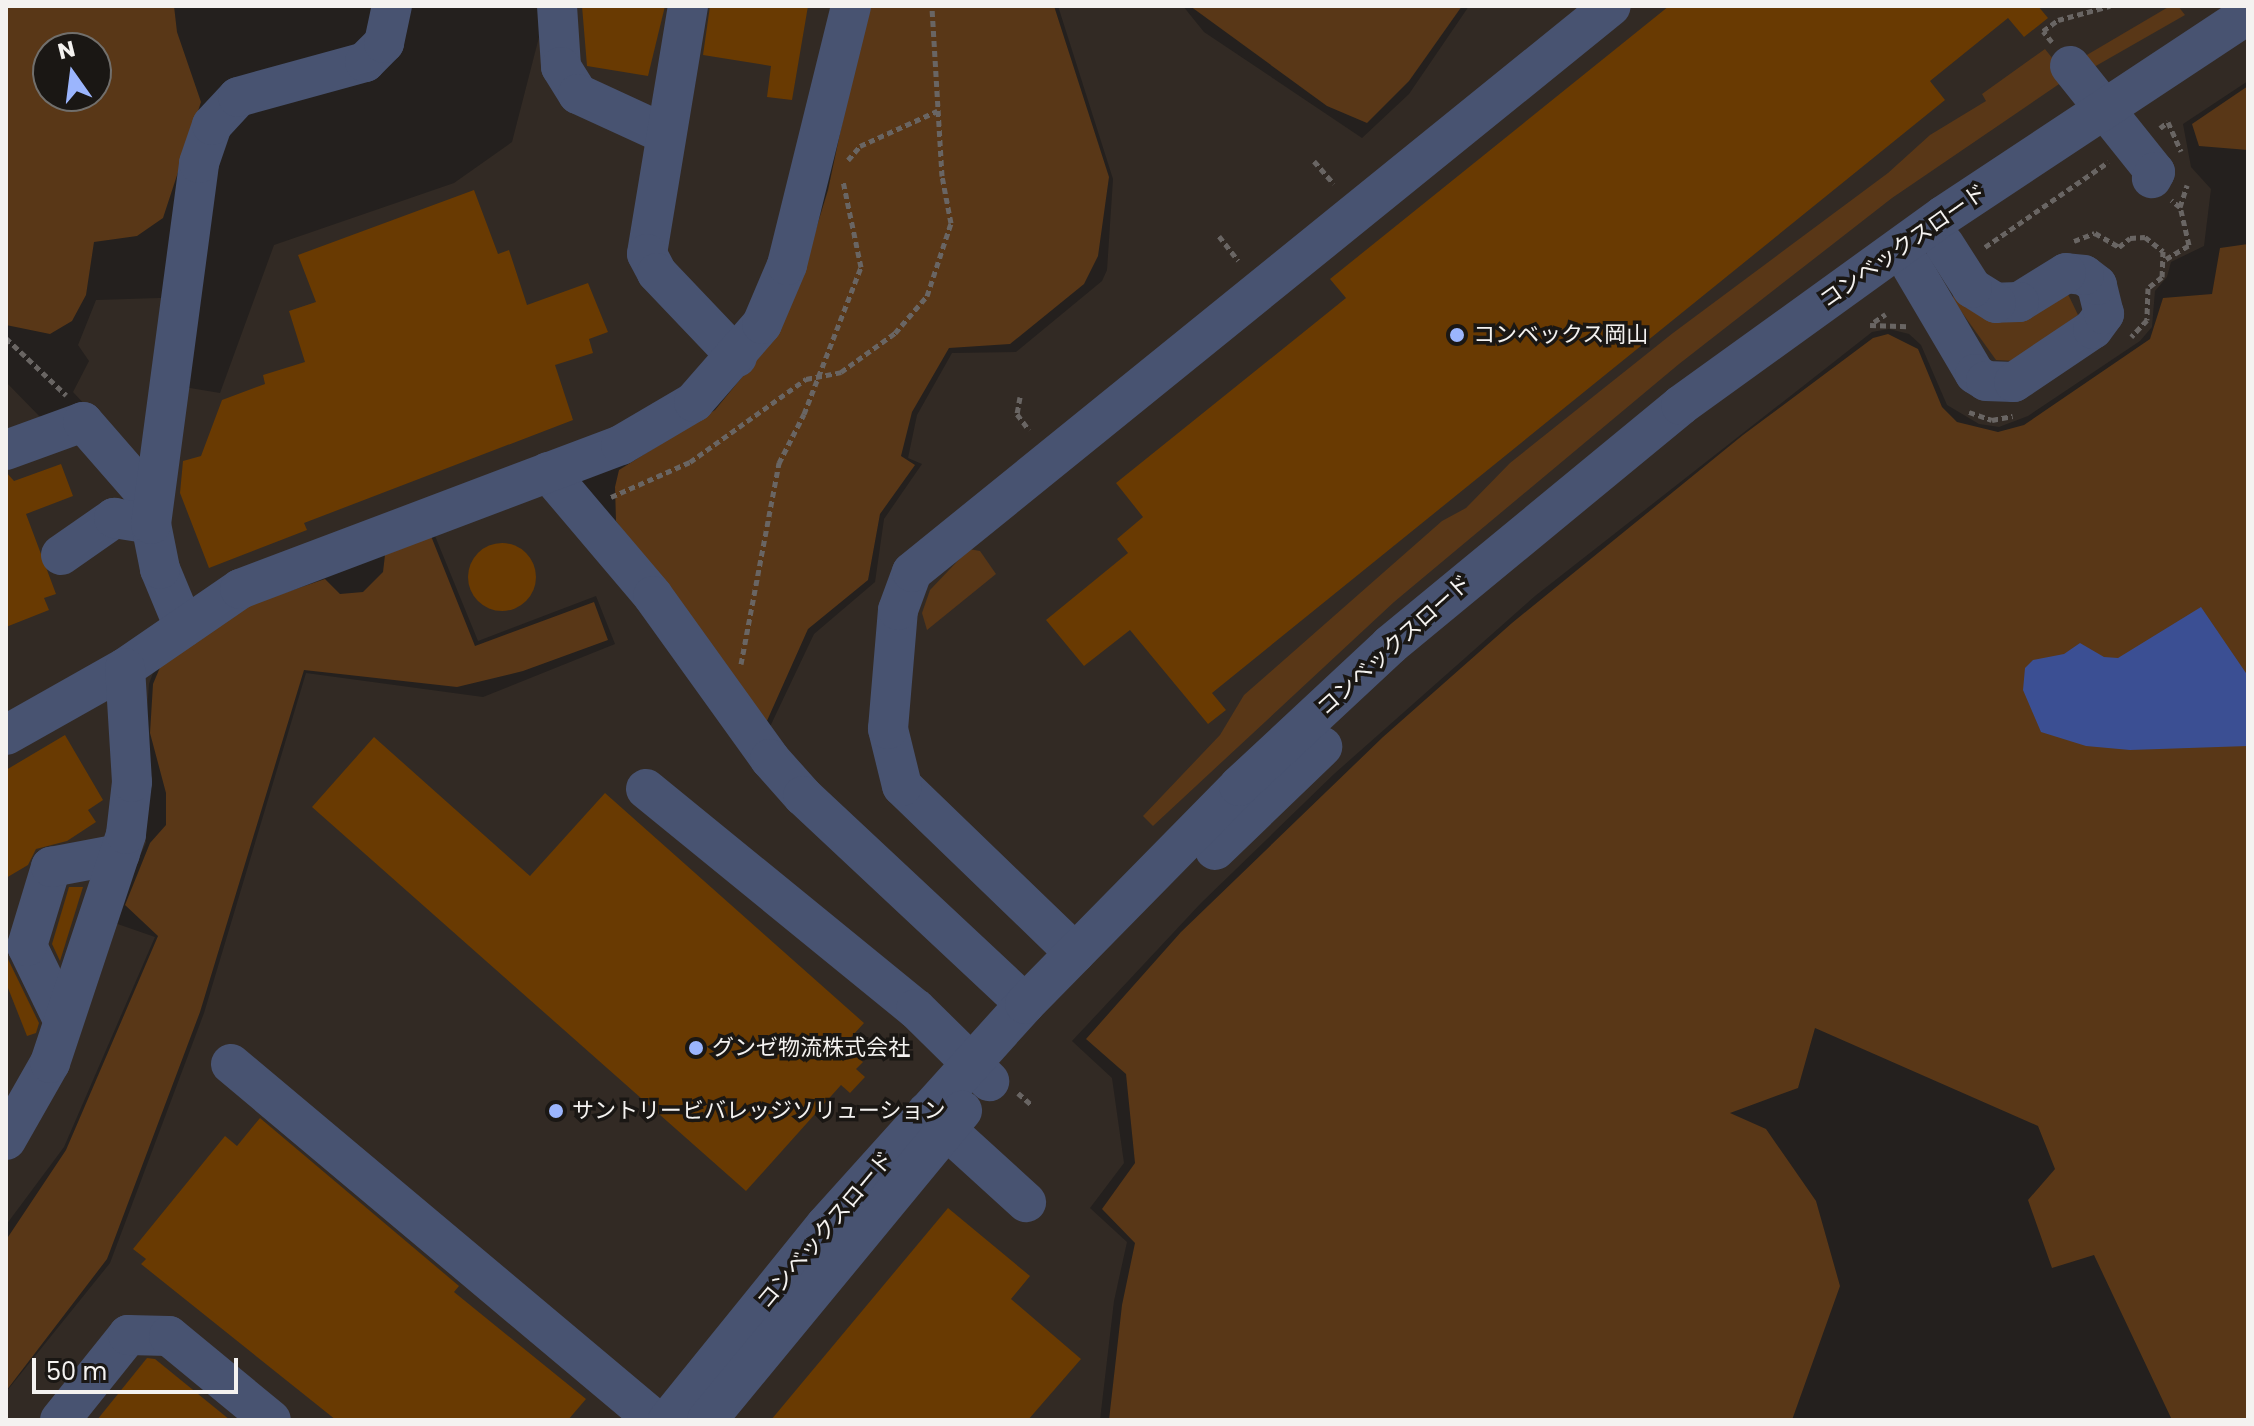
<!DOCTYPE html>
<html>
<head>
<meta charset="utf-8">
<style>
  body { margin:0 }
  #map { position:relative; width:2254px; height:1426px; overflow:hidden; background:#24201e; font-family:Poppins,"Noto Sans JP",sans-serif }
  div>[style] { position:absolute }
  [style*='--x'] { left:calc(var(--x)*1px); top:calc(var(--y)*1px); width:calc(var(--w)*1px); rotate:calc(var(--a)*1deg) }
  .built>* { inset:0; background:#322a24 }
  .green>* { inset:0; background:#593717 }
  .water>* { inset:0; background:#3b4f93 }
  .building>* { inset:0; background:#693a02 }
  .round { border-radius:50% }
  .path>* { height:5px; margin-top:-2.5px; transform-origin:0; background:repeating-linear-gradient(90deg,#696563 0 6px,transparent 0 10px) }
  .minor>* { height:40px; margin:-20px; padding:0 20px; transform-origin:20px; border-radius:20px; background:#485371 }
  .dots>* { width:22px; height:22px; translate:-50% -50%; box-sizing:border-box; border:4px solid #1a1714; border-radius:50% }
  span { translate:-50% -50%; white-space:nowrap; text-align:center; line-height:1.15; -webkit-text-stroke:7px #1a1714; paint-order:stroke }
  .street-label { font-size:22px; color:#f4f2f0 }
  .poi-label { font-size:22px; color:#f4f2f0 }
  .left { translate:0 -50%; text-align:left }
  .frame { position:absolute; inset:0; border:8px solid #f4f2f0; pointer-events:none }
  .north { position:absolute; left:32px; top:32px; width:80px; height:80px; box-sizing:border-box; background:#1a1714; border:2px solid #716f6c; border-radius:50%; rotate:346deg; font-size:22px; font-weight:700; line-height:32px; text-align:center; color:#f4f2f0 }
  .north::after { content:''; display:block; margin:auto; width:28px; height:36px; background:#9bb5fd; clip-path:polygon(50% 0,100% 100%,50% 72%,0 100%) }
  .scale { position:absolute; left:32px; top:1358px; width:206px; height:36px; box-sizing:border-box; border:4px solid #f4f2f0; border-top:0; padding-left:10px; font-size:24px; line-height:28px; white-space:nowrap; color:#f4f2f0; -webkit-text-stroke:6px #1a1714; paint-order:stroke }
</style>
</head>
<body>
<div id="map">
  <div class="built">
    <div style="clip-path:polygon(547px 6px,863px 6px,770px 338px,579px 478px,767px 733px,814px 634px,875px 582px,884px 519px,922px 464px,908px 458px,917px 415px,952px 353px,1016px 352px,1102px 281px,1107px 270px,1113px 179px,1058px 6px,1183px 6px,1204px 32px,1362px 138px,1409px 94px,1469px 6px,2248px 6px,2248px 81px,2183px 124px,2191px 167px,2211px 189px,2204px 246px,2171px 262px,2167px 277px,2155px 291px,2152px 327px,2140px 341px,2028px 416px,1999px 427px,1979px 424px,1947px 405px,1921px 345px,1909px 334px,1889px 329px,1872px 332px,1535px 596px,1334px 774px,1201px 903px,1072px 1041px,1112px 1078px,1124px 1163px,1090px 1208px,1127px 1242px,1114px 1301px,1100px 1420px,6px 1420px,6px 1392px,110px 1263px,204px 1013px,306px 673px,483px 697px,615px 644px,596px 596px,478px 641px,433px 531px,278px 593px,157px 662px,149px 684px,144px 751px,146px 843px,109px 921px,155px 937px,64px 1147px,6px 1225px,6px 382px,44px 421px,86px 406px,73px 392px,89px 361px,78px 345px,96px 300px,191px 297px,178px 386px,220px 393px,274px 245px,454px 183px,512px 142px)"></div>
  </div>
  <div class="green">
    <div style="clip-path:polygon(evenodd,6px 6px,174px 6px,177px 32px,201px 102px,163px 218px,137px 236px,94px 242px,86px 295px,72px 321px,50px 334px,6px 325px,6px 6px,48px 48px,96px 48px,96px 96px,48px 96px,48px 48px)"></div>
    <div style="clip-path:polygon(867px 6px,1054px 6px,1109px 177px,1098px 256px,1084px 284px,1010px 344px,949px 348px,912px 412px,901px 456px,915px 465px,880px 514px,868px 580px,808px 629px,766px 723px,616px 521px,615px 487px,619px 470px,715px 410px,776px 336px,802px 275px,828px 190px)"></div>
    <div style="clip-path:polygon(1190px 6px,1462px 6px,1409px 81px,1367px 123px,1327px 106px)"></div>
    <div style="clip-path:polygon(2170px 6px,2178px 6px,2185px 15px,2087px 71px,2080px 59px)"></div>
    <div style="clip-path:polygon(2045px 49px,2068px 78px,1892px 198px,1679px 364px,1394px 602px,1153px 826px,1143px 816px,1220px 735px,1244px 695px,1442px 521px,1466px 508px,1510px 463px,1673px 333px,1888px 173px,1930px 135px,1986px 101px,1982px 94px)"></div>
    <div style="clip-path:polygon(2248px 86px,2248px 150px,2199px 146px,2192px 124px)"></div>
    <div style="clip-path:polygon(2248px 244px,2248px 1420px,2172px 1420px,2094px 1255px,2052px 1268px,2028px 1200px,2055px 1169px,2038px 1126px,1815px 1028px,1798px 1088px,1730px 1113px,1766px 1129px,1816px 1201px,1840px 1286px,1792px 1420px,1109px 1420px,1122px 1305px,1135px 1243px,1102px 1209px,1135px 1163px,1126px 1074px,1086px 1039px,1181px 932px,1383px 737px,1512px 623px,1743px 435px,1873px 338px,1888px 334px,1918px 349px,1942px 407px,1957px 422px,1998px 432px,2024px 425px,2150px 339px,2163px 298px,2212px 294px,2220px 248px)"></div>
    <div style="clip-path:polygon(1954px 287px,2066px 290px,2078px 315px,2014px 361px,1996px 360px,1953px 300px)"></div>
    <div style="clip-path:polygon(431px 536px,475px 646px,594px 602px,608px 640px,523px 671px,457px 687px,304px 670px,200px 1012px,107px 1259px,6px 1391px,6px 1240px,66px 1150px,158px 936px,125px 905px,150px 843px,166px 825px,166px 793px,150px 733px,153px 684px,161px 665px,252px 604px,325px 579px,340px 594px,363px 592px,383px 572px,385px 555px)"></div>
    <div style="clip-path:polygon(969px 549px,980px 551px,996px 574px,927px 630px,922px 613px,930px 590px)"></div>
  </div>
  <div class="water">
    <div style="clip-path:polygon(2201px 607px,2248px 676px,2248px 746px,2130px 750px,2086px 746px,2041px 732px,2023px 690px,2025px 668px,2033px 660px,2064px 654px,2080px 643px,2104px 657px,2118px 658px)"></div>
  </div>
  <div class="building">
    <div style="clip-path:polygon(582px 6px,665px 6px,648px 76px,587px 66px)"></div>
    <div style="clip-path:polygon(710px 6px,808px 6px,792px 100px,767px 97px,771px 66px,703px 55px)"></div>
    <div style="clip-path:polygon(1669px 6px,2038px 6px,2048px 18px,2024px 37px,2008px 18px,1930px 81px,1945px 100px,1212px 693px,1226px 710px,1208px 724px,1130px 630px,1084px 666px,1046px 620px,1128px 553px,1117px 539px,1143px 517px,1116px 483px,1346px 298px,1330px 279px)"></div>
    <div style="clip-path:polygon(474px 190px,498px 254px,509px 250px,527px 305px,588px 283px,608px 332px,589px 339px,593px 353px,555px 365px,573px 420px,304px 523px,307px 530px,209px 568px,180px 493px,183px 461px,201px 456px,222px 400px,265px 384px,263px 375px,305px 362px,289px 311px,316px 302px,298px 255px)"></div>
    <div style="clip-path:polygon(61px 464px,73px 496px,26px 514px,56px 594px,44px 598px,49px 610px,6px 627px,6px 472px,14px 481px)"></div>
    <div class="round" style="left:468px;top:543px;width:68px;height:68px"></div>
    <div style="clip-path:polygon(65px 735px,103px 800px,88px 810px,96px 822px,67px 841px,36px 849px,28px 865px,6px 878px,6px 770px)"></div>
    <div style="clip-path:polygon(374px 737px,530px 876px,605px 793px,864px 1023px,844px 1045px,863px 1062px,856px 1069px,865px 1077px,850px 1093px,841px 1085px,746px 1191px,312px 807px)"></div>
    <div style="clip-path:polygon(69px 887px,83px 887px,60px 961px,52px 944px)"></div>
    <div style="clip-path:polygon(6px 955px,39px 1023px,36px 1033px,27px 1036px,6px 983px)"></div>
    <div style="clip-path:polygon(260px 1118px,459px 1286px,454px 1292px,586px 1399px,568px 1420px,336px 1420px,141px 1264px,146px 1259px,133px 1249px,225px 1136px,237px 1146px)"></div>
    <div style="clip-path:polygon(948px 1208px,1030px 1276px,1011px 1299px,1081px 1359px,1028px 1420px,771px 1420px)"></div>
    <div style="clip-path:polygon(147px 1358px,155px 1359px,230px 1420px,97px 1420px)"></div>
  </div>
  <div class="path">
    <div style="--x:2052;--y:42;--w:14;--a:-129"></div>
    <div style="--x:2043;--y:31;--w:19;--a:-36"></div>
    <div style="--x:2058;--y:20;--w:54;--a:-15.1"></div>
    <div style="--x:2160;--y:128;--w:10;--a:-37"></div>
    <div style="--x:2168;--y:122;--w:32;--a:66"></div>
    <div style="--x:848;--y:160;--w:18;--a:-49"></div>
    <div style="--x:860;--y:146;--w:85;--a:-24.4"></div>
    <div style="--x:1314;--y:161;--w:30;--a:49"></div>
    <div style="--x:2180;--y:207;--w:23;--a:-72"></div>
    <div style="--x:1219;--y:236;--w:31;--a:52"></div>
    <div style="--x:2074;--y:241;--w:22;--a:-21"></div>
    <div style="--x:2095;--y:233;--w:28;--a:30"></div>
    <div style="--x:2119;--y:247;--w:14;--a:-39"></div>
    <div style="--x:2130;--y:238;--w:15;--a:-4"></div>
    <div style="--x:2145;--y:237;--w:23;--a:38"></div>
    <div style="--x:2163;--y:251;--w:26;--a:92"></div>
    <div style="--x:2162;--y:277;--w:18;--a:142"></div>
    <div style="--x:2148;--y:288;--w:32;--a:92"></div>
    <div style="--x:2147;--y:320;--w:23;--a:133"></div>
    <div style="--x:1985;--y:247;--w:150;--a:-34.6"></div>
    <div style="--x:2166;--y:259;--w:27;--a:-31"></div>
    <div style="--x:2189;--y:245;--w:39;--a:-103"></div>
    <div style="--x:2180;--y:207;--w:11;--a:-142"></div>
    <div style="--x:1874;--y:322;--w:14;--a:-34"></div>
    <div style="--x:1870;--y:325;--w:38;--a:2"></div>
    <div style="--x:6;--y:338;--w:83;--a:43.5"></div>
    <div style="--x:1020;--y:397;--w:17;--a:100"></div>
    <div style="--x:1017;--y:414;--w:20;--a:53"></div>
    <div style="--x:1969;--y:412;--w:24;--a:19"></div>
    <div style="--x:1992;--y:420;--w:21;--a:-11"></div>
    <div style="--x:611;--y:497;--w:86;--a:-23.9"></div>
    <div style="--x:690;--y:462;--w:143;--a:-35.6"></div>
    <div style="--x:806;--y:379;--w:36;--a:-11"></div>
    <div style="--x:841;--y:372;--w:67;--a:-35.8"></div>
    <div style="--x:895;--y:333;--w:49;--a:-49.1"></div>
    <div style="--x:927;--y:296;--w:77;--a:-71.8"></div>
    <div style="--x:951;--y:223;--w:48;--a:-100.8"></div>
    <div style="--x:942;--y:176;--w:170;--a:-93.4"></div>
    <div style="--x:741;--y:664;--w:205;--a:-79.3"></div>
    <div style="--x:779;--y:463;--w:55;--a:-63"></div>
    <div style="--x:804;--y:414;--w:158;--a:-68.8"></div>
    <div style="--x:861;--y:267;--w:88;--a:-101.8"></div>
    <div style="--x:1018;--y:1093;--w:18;--a:41"></div>
  </div>
  <div class="minor">
    <div style="--x:557;--y:6;--w:61;--a:86.2"></div>
    <div style="--x:561;--y:67;--w:32;--a:58"></div>
    <div style="--x:578;--y:94;--w:96;--a:24.7"></div>
    <div style="--x:688;--y:6;--w:251;--a:99.4"></div>
    <div style="--x:647;--y:254;--w:21;--a:62"></div>
    <div style="--x:657;--y:273;--w:116;--a:46.4"></div>
    <div style="--x:2070;--y:66;--w:136;--a:51.3"></div>
    <div style="--x:2155;--y:172;--w:7;--a:117"></div>
    <div style="--x:1912;--y:267;--w:124;--a:59.5"></div>
    <div style="--x:1975;--y:374;--w:13;--a:32"></div>
    <div style="--x:1986;--y:381;--w:28;--a:2"></div>
    <div style="--x:2014;--y:382;--w:95;--a:-33.9"></div>
    <div style="--x:2093;--y:329;--w:19;--a:-54"></div>
    <div style="--x:2104;--y:314;--w:30;--a:-104"></div>
    <div style="--x:2097;--y:285;--w:16;--a:-142"></div>
    <div style="--x:2084;--y:275;--w:18;--a:-174"></div>
    <div style="--x:2066;--y:273;--w:55;--a:148.3"></div>
    <div style="--x:2019;--y:302;--w:23;--a:178"></div>
    <div style="--x:1996;--y:303;--w:28;--a:-148"></div>
    <div style="--x:1972;--y:288;--w:52;--a:-122.5"></div>
    <div style="--x:6;--y:450;--w:82;--a:-20"></div>
    <div style="--x:83;--y:422;--w:105;--a:48.9"></div>
    <div style="--x:548;--y:472;--w:162;--a:49.7"></div>
    <div style="--x:653;--y:596;--w:201;--a:54.3"></div>
    <div style="--x:770;--y:759;--w:50;--a:48.3"></div>
    <div style="--x:803;--y:796;--w:304;--a:43.1"></div>
    <div style="--x:61;--y:555;--w:65;--a:-34.9"></div>
    <div style="--x:114;--y:518;--w:37;--a:9"></div>
    <div style="--x:184;--y:627;--w:63;--a:-112.5"></div>
    <div style="--x:160;--y:569;--w:46;--a:-101.3"></div>
    <div style="--x:151;--y:524;--w:364;--a:-82.4"></div>
    <div style="--x:199;--y:163;--w:40;--a:-71.1"></div>
    <div style="--x:212;--y:125;--w:38;--a:-47"></div>
    <div style="--x:238;--y:97;--w:132;--a:-15.4"></div>
    <div style="--x:365;--y:62;--w:27;--a:-45"></div>
    <div style="--x:384;--y:43;--w:38;--a:-78"></div>
    <div style="--x:6;--y:735;--w:137;--a:-29.4"></div>
    <div style="--x:125;--y:668;--w:140;--a:-34.5"></div>
    <div style="--x:240;--y:589;--w:407;--a:-20.7"></div>
    <div style="--x:621;--y:445;--w:85;--a:-30.5"></div>
    <div style="--x:694;--y:402;--w:103;--a:-48.9"></div>
    <div style="--x:762;--y:324;--w:64;--a:-67"></div>
    <div style="--x:787;--y:265;--w:267;--a:-76.1"></div>
    <div style="--x:646;--y:789;--w:348;--a:39.2"></div>
    <div style="--x:916;--y:1009;--w:103;--a:44.6"></div>
    <div style="--x:1215;--y:850;--w:149;--a:-43.9"></div>
    <div style="--x:1075;--y:953;--w:240;--a:-136"></div>
    <div style="--x:902;--y:786;--w:59;--a:-103.8"></div>
    <div style="--x:888;--y:729;--w:119;--a:-85.2"></div>
    <div style="--x:898;--y:610;--w:40;--a:-69.8"></div>
    <div style="--x:912;--y:572;--w:899;--a:-39"></div>
    <div style="--x:63;--y:1020;--w:82;--a:-115.9"></div>
    <div style="--x:27;--y:946;--w:83;--a:-73.1"></div>
    <div style="--x:51;--y:867;--w:70;--a:-10.7"></div>
    <div style="--x:231;--y:1064;--w:554;--a:40.02"></div>
    <div style="--x:927;--y:1112;--w:134;--a:42.3"></div>
    <div style="--x:6;--y:1140;--w:89;--a:-60.3"></div>
    <div style="--x:50;--y:1063;--w:241;--a:-71.6"></div>
    <div style="--x:126;--y:834;--w:52;--a:-83.4"></div>
    <div style="--x:132;--y:782;--w:114;--a:-93.5"></div>
    <div style="--x:60;--y:1420;--w:109;--a:-51.3"></div>
    <div style="--x:128;--y:1335;--w:41;--a:1.4"></div>
    <div style="--x:169;--y:1336;--w:132;--a:39.5"></div>
    <div style="--x:668;--y:1420;--w:251;--a:-51"></div>
    <div style="--x:826;--y:1225;--w:297;--a:-48"></div>
    <div style="--x:1025;--y:1004;--w:305;--a:-45.5"></div>
    <div style="--x:1239;--y:786;--w:207;--a:-43"></div>
    <div style="--x:1390;--y:645;--w:377;--a:-39.5"></div>
    <div style="--x:1681;--y:405;--w:323;--a:-35.8"></div>
    <div style="--x:1943;--y:216;--w:366;--a:-33.5"></div>
    <div style="--x:707;--y:1420;--w:401;--a:-50.5"></div>
  </div>
  <div class="dots">
    <div style="left:1457px;top:335px;background:#9bb5fd"></div>
    <div style="left:696px;top:1048px;background:#9bb5fd"></div>
    <div style="left:556px;top:1111px;background:#9bb5fd"></div>
  </div>
  <div class="street-label">
    <span style="left:1903px;top:246px;rotate:-35deg">コンベックスロード</span>
    <span style="left:1394px;top:645px;rotate:-42deg">コンベックスロード</span>
    <span style="left:825px;top:1230px;rotate:-50deg">コンベックスロード</span>
  </div>
  <div class="poi-label">
    <span class="left" style="left:1473px;top:335px">コンベックス岡山</span>
    <span class="left" style="left:712px;top:1048px">グンゼ物流株式会社</span>
    <span class="left" style="left:572px;top:1111px">サントリービバレッジソリューション</span>
  </div>
  <div class="frame"></div>
  <div class="north">N</div>
  <div class="scale">50 m</div>
</div>
</body>
</html>
